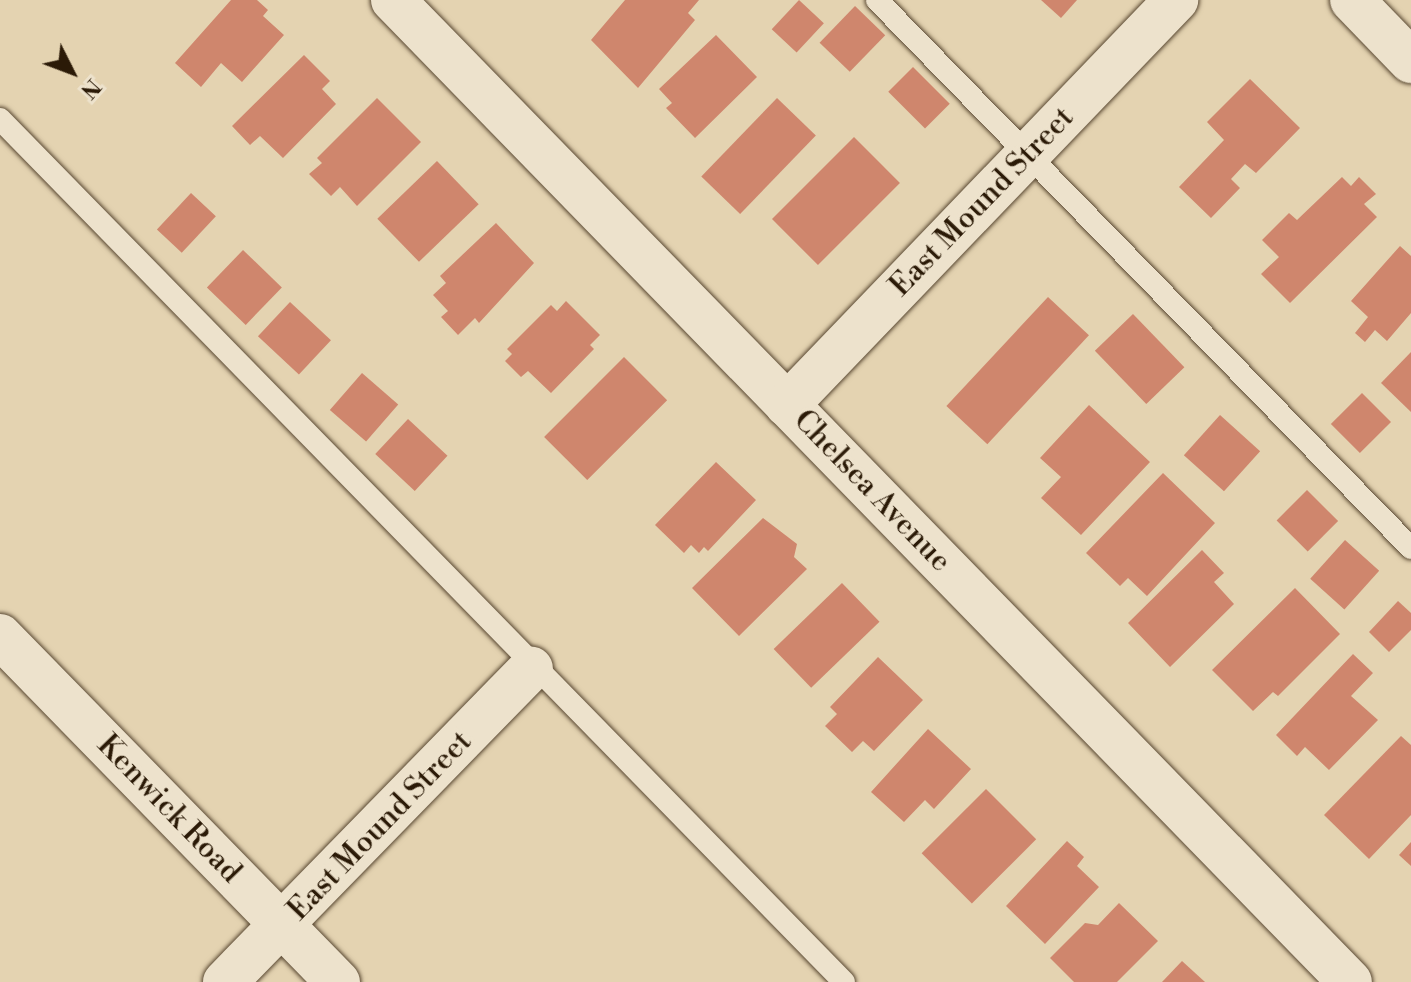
<!DOCTYPE html>
<html>
<head>
<meta charset="utf-8">
<style>
  body { margin:0 }
  #map { position:relative; width:1411px; height:982px; overflow:hidden; background:#e4d3b1; font-family:"Libre Bodoni",serif }
  div>[style] { position:absolute }
  [style*='--x'] { left:calc(var(--x)*1px); top:calc(var(--y)*1px); width:calc(var(--w)*1px); rotate:calc(var(--a)*1deg) }
  .building>* { inset:0; background:#cf866d; transform-origin:0 0 }
  .roads { filter:drop-shadow(0 0 2px #594832) drop-shadow(0 0 2px #594832) }
  .service>* { height:22px; margin:-11px; padding:0 11px; transform-origin:11px; border-radius:11px; background:#ede2cc }
  .minor>* { height:44px; margin:-22px; padding:0 22px; transform-origin:22px; border-radius:22px; background:#ede2cc }
  span { translate:-50% -50%; white-space:nowrap; text-align:center; line-height:1.15; -webkit-text-stroke:7px #ede2cc; paint-order:stroke }
  .street-label { font-size:30px; color:#2b1a07 }
  .north { position:absolute; left:32px; top:32px; width:80px; height:80px; -webkit-text-stroke:6px #ede2cc; paint-order:stroke; rotate:132deg; font-size:22px; font-weight:700; line-height:32px; text-align:center; color:#2b1a07 }
  .north::after { content:''; display:block; margin:auto; width:28px; height:36px; background:#2b1a07; clip-path:polygon(50% 0,100% 100%,50% 72%,0 100%) }
</style>
</head>
<body>
<div id="map">
  <div class="building">
    <div style="clip-path:polygon(231px 0,257px 0,268px 10px,263px 16px,284px 35px,242px 82px,221px 63px,201px 87px,175px 63px)"></div>
    <div style="clip-path:polygon(625px 0,699px 0,688px 13px,695px 20px,638px 88px,591px 40px)"></div>
    <div style="left:799px;top:0;width:34px;height:40px;rotate:43deg"></div>
    <div style="clip-path:polygon(1041px 0,1077px 0,1061px 18px)"></div>
    <div style="left:855px;top:6px;width:42px;height:51px;rotate:44deg"></div>
    <div style="clip-path:polygon(716px 35px,757px 77px,695px 138px,666px 108px,672px 103px,659px 89px)"></div>
    <div style="clip-path:polygon(304px 55px,330px 81px,322px 89px,336px 104px,283px 158px,260px 136px,250px 145px,232px 126px)"></div>
    <div style="left:913px;top:67px;width:52px;height:35px;rotate:45deg"></div>
    <div style="clip-path:polygon(1250px 79px,1300px 128px,1256px 173px,1245px 164px,1231px 179px,1240px 188px,1211px 218px,1179px 187px,1224px 140px,1207px 122px)"></div>
    <div style="clip-path:polygon(377px 98px,421px 142px,357px 206px,340px 187px,331px 196px,309px 174px,322px 163px,317px 158px)"></div>
    <div style="left:777px;top:98px;width:54px;height:109px;rotate:44deg"></div>
    <div style="left:854px;top:137px;width:65px;height:116px;rotate:45deg"></div>
    <div style="left:437px;top:161px;width:60px;height:83px;rotate:46deg"></div>
    <div style="clip-path:polygon(1342px 177px,1351px 186px,1359px 177px,1376px 194px,1364px 204px,1377px 217px,1290px 303px,1261px 274px,1279px 257px,1262px 240px,1289px 213px,1297px 220px)"></div>
    <div style="left:191px;top:193px;width:34px;height:50px;rotate:43deg"></div>
    <div style="clip-path:polygon(496px 223px,534px 263px,479px 323px,475px 318px,458px 335px,441px 317px,448px 311px,433px 295px,446px 283px,440px 276px)"></div>
    <div style="clip-path:polygon(1400px 246px,1411px 256px,1411px 313px,1387px 341px,1375px 330px,1365px 342px,1355px 333px,1368px 317px,1351px 301px)"></div>
    <div style="left:243px;top:250px;width:54px;height:52px;rotate:44deg"></div>
    <div style="left:1048px;top:297px;width:56px;height:149px;rotate:43deg"></div>
    <div style="clip-path:polygon(566px 301px,600px 335px,590px 345px,594px 349px,551px 393px,528px 371px,521px 377px,505px 361px,512px 354px,507px 349px,551px 305px,557px 311px)"></div>
    <div style="left:290px;top:302px;width:56px;height:47px;rotate:43deg"></div>
    <div style="left:1133px;top:314px;width:74px;height:53px;rotate:46deg"></div>
    <div style="clip-path:polygon(1411px 352px,1411px 412px,1381px 383px)"></div>
    <div style="left:624px;top:357px;width:61px;height:113px;rotate:45deg"></div>
    <div style="left:362px;top:373px;width:48px;height:49px;rotate:41deg"></div>
    <div style="left:1362px;top:393px;width:41px;height:44px;rotate:45deg"></div>
    <div style="clip-path:polygon(1089px 405px,1150px 462px,1081px 535px,1041px 498px,1061px 477px,1040px 458px)"></div>
    <div style="left:1220px;top:415px;width:54px;height:54px;rotate:42deg"></div>
    <div style="left:408px;top:419px;width:54px;height:48px;rotate:43deg"></div>
    <div style="clip-path:polygon(716px 462px,756px 500px,708px 551px,704px 547px,699px 553px,691px 545px,684px 553px,655px 525px)"></div>
    <div style="clip-path:polygon(1163px 473px,1215px 523px,1147px 596px,1128px 578px,1120px 586px,1086px 553px)"></div>
    <div style="left:1307px;top:490px;width:44px;height:43px;rotate:45deg"></div>
    <div style="clip-path:polygon(763px 518px,797px 544px,794px 557px,807px 569px,739px 636px,692px 588px)"></div>
    <div style="left:1345px;top:540px;width:46px;height:52px;rotate:42deg"></div>
    <div style="clip-path:polygon(1202px 550px,1224px 573px,1214px 582px,1234px 604px,1170px 667px,1128px 623px)"></div>
    <div style="left:842px;top:583px;width:54px;height:95px;rotate:46deg"></div>
    <div style="clip-path:polygon(1295px 588px,1340px 634px,1278px 696px,1273px 692px,1253px 711px,1212px 670px)"></div>
    <div style="clip-path:polygon(1398px 601px,1411px 613px,1411px 630px,1389px 652px,1369px 632px)"></div>
    <div style="clip-path:polygon(1353px 654px,1373px 673px,1351px 696px,1378px 720px,1329px 770px,1305px 747px,1297px 756px,1276px 735px)"></div>
    <div style="clip-path:polygon(878px 657px,923px 700px,874px 751px,863px 741px,852px 752px,825px 726px,837px 714px,830px 707px)"></div>
    <div style="clip-path:polygon(928px 729px,971px 769px,934px 809px,925px 800px,904px 822px,871px 792px)"></div>
    <div style="clip-path:polygon(1401px 736px,1411px 745px,1411px 815px,1369px 859px,1324px 815px)"></div>
    <div style="left:986px;top:789px;width:71px;height:91px;rotate:45deg"></div>
    <div style="clip-path:polygon(1067px 841px,1084px 857px,1077px 866px,1099px 887px,1045px 944px,1006px 906px)"></div>
    <div style="clip-path:polygon(1411px 842px,1411px 866px,1399px 855px)"></div>
    <div style="clip-path:polygon(1119px 903px,1158px 941px,1117px 982px,1074px 982px,1050px 958px,1085px 923px,1098px 925px)"></div>
    <div style="clip-path:polygon(1182px 961px,1205px 982px,1162px 982px)"></div>
  </div>
  <div class="roads">
    <div class="service">
      <div style="--x:877;--y:0;--w:765;--a:45.74"></div>
      <div style="--x:0;--y:119;--w:1207;--a:45.64"></div>
    </div>
    <div class="minor">
      <div style="--x:393;--y:0;--w:1371;--a:45.74"></div>
      <div style="--x:1352;--y:0;--w:85;--a:46"></div>
      <div style="--x:787;--y:405;--w:562;--a:-46.15"></div>
      <div style="--x:0;--y:636;--w:484;--a:45.7"></div>
      <div style="--x:225;--y:982;--w:438;--a:-45.7"></div>
    </div>
  </div>
  <div class="street-label">
    <span style="left:982px;top:202px;rotate:-46deg">East Mound Street</span>
    <span style="left:872px;top:491px;rotate:46deg">Chelsea Avenue</span>
    <span style="left:169px;top:809px;rotate:46deg">Kenwick Road</span>
    <span style="left:380px;top:826px;rotate:-46deg">East Mound Street</span>
  </div>
  <div class="north">N</div>
</div>
</body>
</html>
